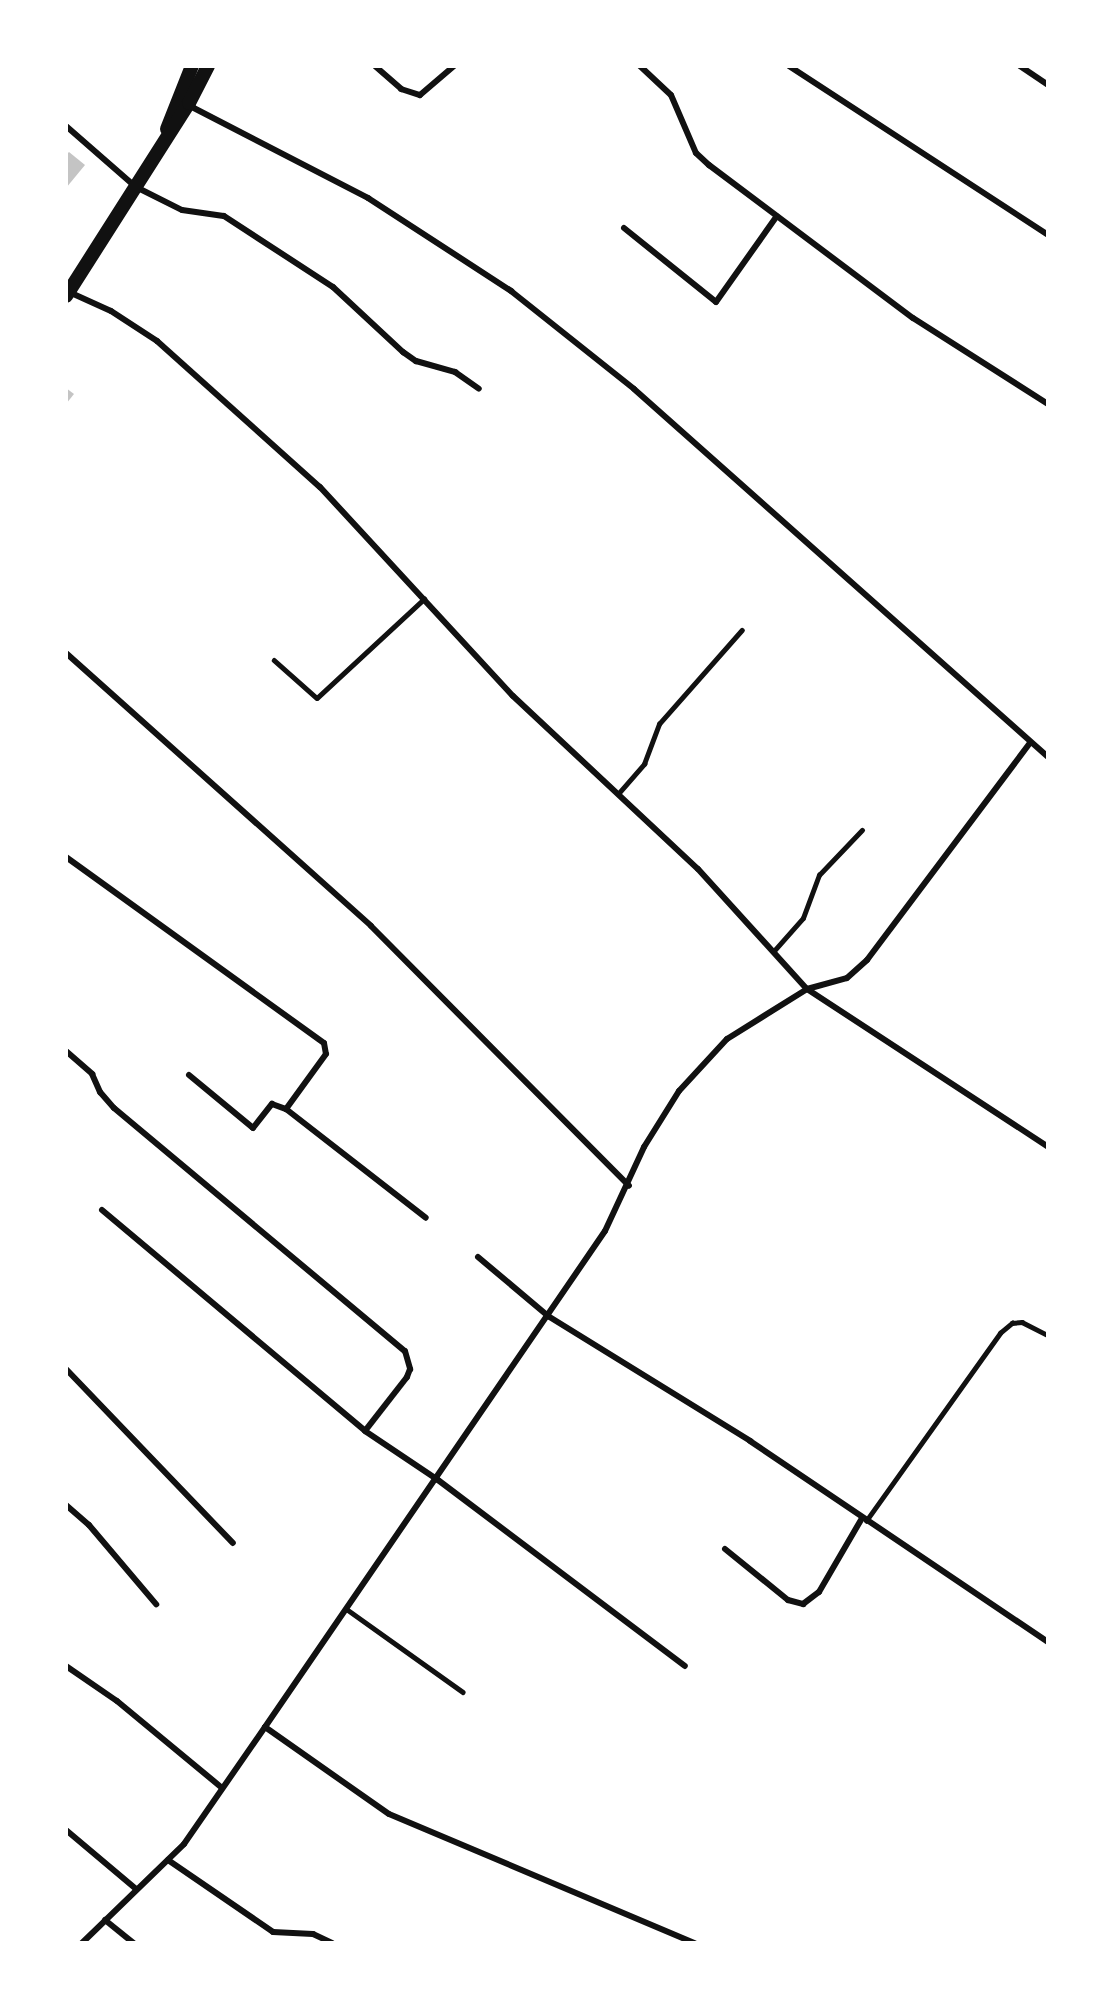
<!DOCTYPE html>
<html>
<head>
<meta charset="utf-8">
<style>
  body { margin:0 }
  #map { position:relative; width:1114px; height:2009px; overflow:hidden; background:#fff; font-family:"Fira Sans",sans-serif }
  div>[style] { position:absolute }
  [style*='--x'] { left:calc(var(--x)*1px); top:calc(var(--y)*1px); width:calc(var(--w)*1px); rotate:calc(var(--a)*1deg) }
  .building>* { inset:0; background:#c4c4c4 }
  .service>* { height:4.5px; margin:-2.25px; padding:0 2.25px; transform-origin:2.25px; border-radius:2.25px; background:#111 }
  .minor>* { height:6px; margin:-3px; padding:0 3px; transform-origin:3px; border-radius:3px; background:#111 }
  .primary>* { height:14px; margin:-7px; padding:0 7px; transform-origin:7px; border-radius:7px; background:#111 }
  span { translate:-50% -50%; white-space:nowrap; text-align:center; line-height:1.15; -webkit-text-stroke:6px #fff; paint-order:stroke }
  .frame { position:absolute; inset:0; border:68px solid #fff; pointer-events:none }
</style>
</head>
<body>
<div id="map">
  <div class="building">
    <div style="clip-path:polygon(69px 152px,85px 165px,66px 188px,66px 155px)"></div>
    <div style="clip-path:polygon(66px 388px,74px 394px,66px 404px)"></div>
  </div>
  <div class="service">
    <div style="--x:274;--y:660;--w:57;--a:41.5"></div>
    <div style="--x:317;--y:698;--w:146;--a:-42.8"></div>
    <div style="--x:618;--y:794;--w:40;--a:-49"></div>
    <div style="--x:644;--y:764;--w:43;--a:-69.4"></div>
    <div style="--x:659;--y:724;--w:125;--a:-48.6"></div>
    <div style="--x:773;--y:952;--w:45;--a:-48.6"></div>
    <div style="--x:803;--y:918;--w:46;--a:-69.6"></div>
    <div style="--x:819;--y:875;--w:62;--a:-46.3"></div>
    <div style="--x:866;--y:1521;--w:231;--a:-54.5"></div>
    <div style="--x:1000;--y:1333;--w:16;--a:-40"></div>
    <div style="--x:1012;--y:1323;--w:10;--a:-6"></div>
    <div style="--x:1022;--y:1322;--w:29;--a:27"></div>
    <div style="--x:348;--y:1610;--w:141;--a:35.5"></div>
  </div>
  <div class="minor">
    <div style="--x:375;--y:66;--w:35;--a:41"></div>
    <div style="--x:401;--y:89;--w:20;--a:18"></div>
    <div style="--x:420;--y:95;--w:45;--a:-40.5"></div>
    <div style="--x:640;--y:66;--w:42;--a:43.1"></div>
    <div style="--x:671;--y:95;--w:63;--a:66.7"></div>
    <div style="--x:696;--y:153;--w:18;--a:43"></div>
    <div style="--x:709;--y:165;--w:255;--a:36.9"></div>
    <div style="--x:913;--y:318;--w:160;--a:32.5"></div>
    <div style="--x:789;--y:66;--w:309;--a:33.1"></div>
    <div style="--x:1020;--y:66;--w:34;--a:34"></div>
    <div style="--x:188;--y:105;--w:203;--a:27.3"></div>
    <div style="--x:368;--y:198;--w:171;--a:33"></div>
    <div style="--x:511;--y:291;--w:157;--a:38.5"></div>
    <div style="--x:634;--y:389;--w:554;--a:41.63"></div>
    <div style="--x:66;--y:126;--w:93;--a:41.1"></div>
    <div style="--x:136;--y:187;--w:51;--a:26.6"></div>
    <div style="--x:182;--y:210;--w:42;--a:8.1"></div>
    <div style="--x:224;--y:216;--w:130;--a:33.1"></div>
    <div style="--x:333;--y:287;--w:96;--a:42.9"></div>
    <div style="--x:403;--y:352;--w:16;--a:35"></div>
    <div style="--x:416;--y:361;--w:41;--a:15.8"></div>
    <div style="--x:455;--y:372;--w:29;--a:35"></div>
    <div style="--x:624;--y:228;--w:118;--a:38.8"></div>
    <div style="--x:716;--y:302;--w:105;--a:-54.7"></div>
    <div style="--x:69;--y:292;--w:46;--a:24.3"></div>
    <div style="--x:111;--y:311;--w:55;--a:33.1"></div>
    <div style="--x:157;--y:341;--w:219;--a:41.9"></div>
    <div style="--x:320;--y:487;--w:284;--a:47.3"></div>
    <div style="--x:513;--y:696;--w:253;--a:43.1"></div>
    <div style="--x:698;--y:869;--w:162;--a:47.8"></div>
    <div style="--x:807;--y:989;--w:288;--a:33.2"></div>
    <div style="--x:66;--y:653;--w:409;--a:41.8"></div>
    <div style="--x:371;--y:926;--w:366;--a:45.2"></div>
    <div style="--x:66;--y:857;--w:318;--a:35.8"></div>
    <div style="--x:324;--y:1043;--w:11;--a:80"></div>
    <div style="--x:326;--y:1054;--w:68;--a:126"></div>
    <div style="--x:286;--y:1109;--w:177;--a:37.9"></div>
    <div style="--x:66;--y:1051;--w:35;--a:41"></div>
    <div style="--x:92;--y:1074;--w:20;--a:66"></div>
    <div style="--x:100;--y:1092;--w:21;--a:49"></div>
    <div style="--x:114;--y:1108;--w:379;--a:39.9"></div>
    <div style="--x:405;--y:1351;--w:19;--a:74"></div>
    <div style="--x:410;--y:1369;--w:9;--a:111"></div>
    <div style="--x:407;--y:1377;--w:68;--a:127.9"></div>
    <div style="--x:365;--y:1431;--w:88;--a:33.9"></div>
    <div style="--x:438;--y:1480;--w:309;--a:37"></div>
    <div style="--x:189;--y:1075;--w:83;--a:39.6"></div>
    <div style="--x:253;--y:1128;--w:31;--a:-52"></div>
    <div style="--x:272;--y:1104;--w:15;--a:20"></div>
    <div style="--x:102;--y:1210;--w:344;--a:40"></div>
    <div style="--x:478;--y:1257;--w:92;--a:40.1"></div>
    <div style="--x:548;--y:1316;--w:238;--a:31.7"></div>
    <div style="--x:750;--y:1441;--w:359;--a:34"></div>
    <div style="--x:66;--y:1369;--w:241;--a:46.2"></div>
    <div style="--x:66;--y:1505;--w:30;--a:41"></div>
    <div style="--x:89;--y:1525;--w:104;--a:49.7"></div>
    <div style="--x:725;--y:1549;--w:81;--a:39"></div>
    <div style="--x:788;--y:1600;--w:16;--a:15"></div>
    <div style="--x:803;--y:1604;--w:20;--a:-37"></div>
    <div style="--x:819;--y:1592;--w:86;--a:-59.8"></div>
    <div style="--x:66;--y:1666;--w:62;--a:34.5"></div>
    <div style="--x:117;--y:1701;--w:136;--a:39.6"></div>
    <div style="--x:265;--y:1727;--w:151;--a:35.1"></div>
    <div style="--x:389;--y:1814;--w:332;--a:22.9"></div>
    <div style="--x:66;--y:1830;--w:92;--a:40.1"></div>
    <div style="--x:168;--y:1860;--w:127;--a:34.4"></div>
    <div style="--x:273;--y:1932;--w:40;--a:2.9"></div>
    <div style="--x:313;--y:1934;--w:21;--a:25"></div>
    <div style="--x:105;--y:1920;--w:36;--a:39"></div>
    <div style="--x:82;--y:1943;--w:142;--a:-44.1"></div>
    <div style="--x:184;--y:1844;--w:142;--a:-55.3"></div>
    <div style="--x:265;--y:1727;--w:601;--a:-55.57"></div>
    <div style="--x:605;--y:1231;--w:93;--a:-65.1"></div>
    <div style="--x:644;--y:1147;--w:66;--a:-58"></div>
    <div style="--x:679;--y:1091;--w:71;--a:-47.3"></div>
    <div style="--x:727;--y:1039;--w:94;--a:-32"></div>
    <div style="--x:807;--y:989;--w:41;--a:-15.4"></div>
    <div style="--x:847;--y:978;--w:27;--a:-42"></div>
    <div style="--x:867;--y:960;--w:271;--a:-53.1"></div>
  </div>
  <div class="primary">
    <div style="--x:167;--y:129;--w:68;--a:-68.4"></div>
    <div style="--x:66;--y:296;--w:229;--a:-57.5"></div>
    <div style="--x:189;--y:103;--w:42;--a:-62.8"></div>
  </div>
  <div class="frame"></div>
</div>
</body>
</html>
